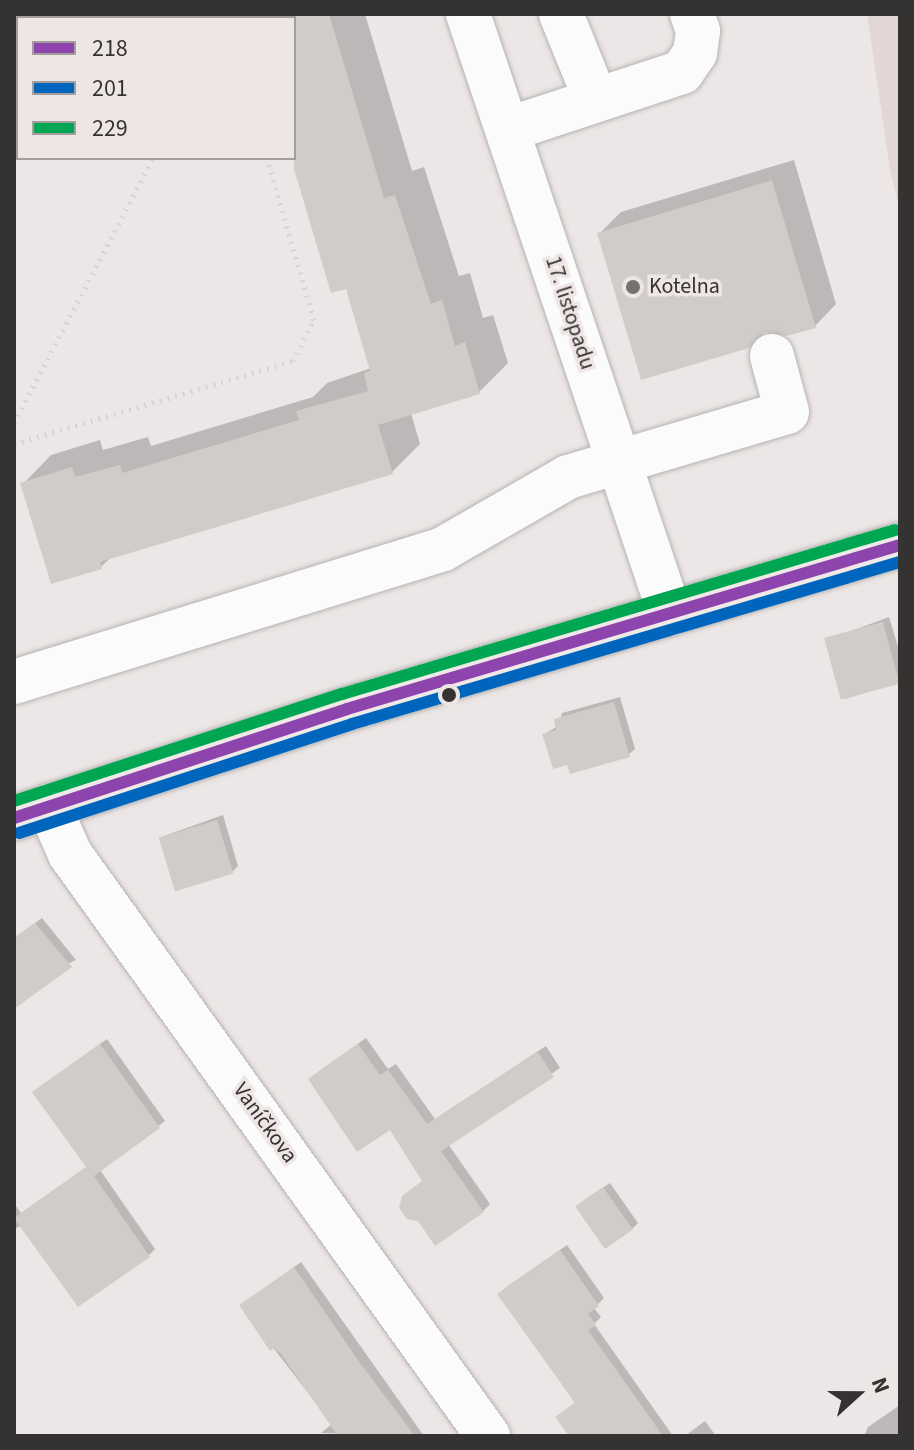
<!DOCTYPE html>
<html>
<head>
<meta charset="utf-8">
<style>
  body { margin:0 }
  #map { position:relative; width:914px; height:1450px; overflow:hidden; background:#ece7e6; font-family:"Source Sans 3",sans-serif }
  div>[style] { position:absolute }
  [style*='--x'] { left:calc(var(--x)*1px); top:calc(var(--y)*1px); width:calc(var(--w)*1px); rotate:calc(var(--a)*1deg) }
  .built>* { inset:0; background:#e2d7d5 }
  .shadow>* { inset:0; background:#0003 }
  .building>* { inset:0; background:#cfccca; transform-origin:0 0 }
  .path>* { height:5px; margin-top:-2.5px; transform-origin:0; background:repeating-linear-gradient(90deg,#d6d4d4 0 2px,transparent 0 8px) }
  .roads { filter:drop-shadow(0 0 2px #b6b3b2) drop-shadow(0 0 2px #b6b3b2) }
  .minor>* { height:44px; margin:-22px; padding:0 22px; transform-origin:22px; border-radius:22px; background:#fcfbfb }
  .major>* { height:44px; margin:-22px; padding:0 22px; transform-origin:22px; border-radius:22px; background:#efe9e7 }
  .bus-1>* { height:12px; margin:-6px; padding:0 6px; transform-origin:6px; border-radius:6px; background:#8e44ad }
  .bus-2>* { height:12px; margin:-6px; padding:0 6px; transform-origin:6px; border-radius:6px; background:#0065bd }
  .bus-3>* { height:12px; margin:-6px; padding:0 6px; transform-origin:6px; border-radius:6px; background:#00a651 }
  .dots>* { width:22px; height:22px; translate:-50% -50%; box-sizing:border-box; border:4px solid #eee6e4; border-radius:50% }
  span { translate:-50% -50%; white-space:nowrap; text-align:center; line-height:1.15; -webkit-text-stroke:7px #eee6e4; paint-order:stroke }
  .poi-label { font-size:22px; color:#353232 }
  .left { translate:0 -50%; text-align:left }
  .street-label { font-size:22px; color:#353232 }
  .frame { position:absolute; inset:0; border:16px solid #353232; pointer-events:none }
  .legend { position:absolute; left:16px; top:16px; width:280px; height:144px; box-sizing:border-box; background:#eee6e4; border:2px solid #a49e9d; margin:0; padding:10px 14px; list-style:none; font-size:24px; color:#353232 }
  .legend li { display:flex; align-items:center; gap:16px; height:40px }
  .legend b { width:40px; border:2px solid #a49e9d }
  .north { position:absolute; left:818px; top:1354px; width:80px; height:80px; -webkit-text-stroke:6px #eee6e4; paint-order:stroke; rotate:69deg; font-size:22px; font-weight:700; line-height:32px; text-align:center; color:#353232 }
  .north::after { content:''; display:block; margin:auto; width:28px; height:36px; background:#353232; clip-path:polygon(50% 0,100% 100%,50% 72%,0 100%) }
</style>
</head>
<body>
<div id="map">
  <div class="built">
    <div style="clip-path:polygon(867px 14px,900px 14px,900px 213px,890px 169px)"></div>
  </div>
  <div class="shadow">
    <div style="clip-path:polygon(14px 14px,108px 14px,18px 18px,14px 42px)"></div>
    <div style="clip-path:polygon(250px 14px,365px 14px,412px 171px,424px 167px,459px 276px,470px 273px,483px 318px,493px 315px,508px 363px,479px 392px,411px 413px,420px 444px,391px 473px,112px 556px,101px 567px,23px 484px,51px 455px,100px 440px,103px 450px,148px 437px,151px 446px,313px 397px,327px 383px,371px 368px,347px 286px,333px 290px,293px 158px,294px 18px)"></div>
    <div style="clip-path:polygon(794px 160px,836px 304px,815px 326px,600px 233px,621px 212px)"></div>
    <div style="clip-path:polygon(889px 617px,900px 653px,900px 682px,845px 699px,827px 640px)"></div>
    <div style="clip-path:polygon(620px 697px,635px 749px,628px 755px,568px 762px,544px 734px,558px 726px,562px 713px)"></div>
    <div style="clip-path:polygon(223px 815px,238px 866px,232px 872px,161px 837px)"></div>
    <div style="clip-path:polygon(42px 918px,76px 960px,14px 989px,14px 938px)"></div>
    <div style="clip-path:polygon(366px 1038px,388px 1069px,396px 1064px,435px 1119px,546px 1046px,560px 1068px,448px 1144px,490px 1204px,483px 1211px,390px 1127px,318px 1072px)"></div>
    <div style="clip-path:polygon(107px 1039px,165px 1121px,100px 1170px,155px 1249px,149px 1255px,21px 1225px,14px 1230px,14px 1203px,21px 1213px,88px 1166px,41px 1086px)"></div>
    <div style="clip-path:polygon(610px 1183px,638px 1223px,632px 1229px,584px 1200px)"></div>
    <div style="clip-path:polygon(567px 1245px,604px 1298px,594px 1308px,601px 1317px,594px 1324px,673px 1436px,571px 1436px,564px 1411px,576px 1402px,505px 1288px)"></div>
    <div style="clip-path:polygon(301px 1262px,424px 1436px,321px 1433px,332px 1424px,241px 1306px)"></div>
    <div style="clip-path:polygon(900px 1405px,900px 1436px,864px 1436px,868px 1427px)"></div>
    <div style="clip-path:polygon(705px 1421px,716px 1436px,685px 1436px)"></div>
  </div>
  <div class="building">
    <div style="clip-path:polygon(294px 14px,329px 14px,384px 198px,395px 195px,431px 304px,442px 300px,455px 346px,465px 342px,480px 394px,378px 425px,393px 474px,100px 562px,102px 569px,51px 584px,20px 483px,72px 467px,75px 477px,120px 465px,122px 473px,299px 420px,296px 411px,368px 391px,364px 373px,370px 371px,346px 289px,331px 293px,294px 169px)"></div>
    <div style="clip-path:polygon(772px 180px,816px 328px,787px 336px,765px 332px,749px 348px,641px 380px,597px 233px)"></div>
    <div style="left:883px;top:622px;width:64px;height:61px;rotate:75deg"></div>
    <div style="clip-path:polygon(614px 702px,630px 757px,570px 774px,567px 765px,553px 769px,542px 734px,556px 730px,554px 719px)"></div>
    <div style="left:217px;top:820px;width:56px;height:61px;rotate:73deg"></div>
    <div style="clip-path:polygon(35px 923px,72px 967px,14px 1009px,14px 938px)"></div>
    <div style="clip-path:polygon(100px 1044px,160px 1128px,94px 1176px,150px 1257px,78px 1307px,14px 1218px,86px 1167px,32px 1092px)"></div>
    <div style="clip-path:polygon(358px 1044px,380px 1075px,388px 1070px,427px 1124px,538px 1052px,554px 1077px,441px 1151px,484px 1212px,435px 1246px,418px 1221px,407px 1219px,399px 1208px,402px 1196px,422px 1181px,390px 1130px,357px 1152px,308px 1079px)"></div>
    <div style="left:603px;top:1187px;width:52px;height:34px;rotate:55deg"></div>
    <div style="clip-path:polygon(560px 1250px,599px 1306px,588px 1314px,596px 1325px,588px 1330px,663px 1436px,569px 1436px,555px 1417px,575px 1403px,497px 1294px)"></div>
    <div style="clip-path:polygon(294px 1267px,360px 1363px,415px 1436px,338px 1436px,281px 1354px,274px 1348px,270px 1351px,239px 1305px)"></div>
  </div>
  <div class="path">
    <div style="--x:225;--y:14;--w:4;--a:76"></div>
    <div style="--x:187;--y:18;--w:31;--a:0"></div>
    <div style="--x:14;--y:70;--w:4;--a:-14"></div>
    <div style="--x:14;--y:423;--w:299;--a:-62.3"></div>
    <div style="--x:14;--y:444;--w:291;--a:-16.6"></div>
    <div style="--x:293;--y:361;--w:46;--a:-62.9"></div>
    <div style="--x:314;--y:320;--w:169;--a:-106.2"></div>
  </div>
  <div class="roads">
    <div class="minor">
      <div style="--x:468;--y:14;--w:633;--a:71.39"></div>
      <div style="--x:561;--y:14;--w:93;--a:67.9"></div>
      <div style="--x:509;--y:129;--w:182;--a:-18.2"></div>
      <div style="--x:682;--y:72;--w:23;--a:-56"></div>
      <div style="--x:695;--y:53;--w:22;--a:-82"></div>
      <div style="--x:698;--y:31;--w:18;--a:-109"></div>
      <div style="--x:14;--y:682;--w:449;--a:-17.2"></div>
      <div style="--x:443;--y:549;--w:144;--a:-29.9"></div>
      <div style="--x:568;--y:477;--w:228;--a:-16.5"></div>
      <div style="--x:787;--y:412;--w:58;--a:-105"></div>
      <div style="--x:49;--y:806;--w:52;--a:66.4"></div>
      <div style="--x:70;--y:854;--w:717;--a:54.31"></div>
    </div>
    <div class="major">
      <div style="--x:14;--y:818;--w:350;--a:-18.1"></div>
      <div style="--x:347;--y:709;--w:577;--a:-16.52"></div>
    </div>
  </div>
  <div class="bus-1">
    <div style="--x:14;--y:818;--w:350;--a:-18.1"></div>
    <div style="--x:347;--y:709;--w:577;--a:-16.52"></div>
  </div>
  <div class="bus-2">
    <div style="--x:19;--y:833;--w:350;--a:-18.1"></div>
    <div style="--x:352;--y:724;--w:571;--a:-16.47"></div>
  </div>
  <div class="bus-3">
    <div style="--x:14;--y:801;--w:345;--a:-18.1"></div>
    <div style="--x:342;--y:694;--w:577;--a:-16.52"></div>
  </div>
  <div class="dots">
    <div style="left:633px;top:287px;background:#757171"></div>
    <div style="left:449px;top:695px;background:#353232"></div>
  </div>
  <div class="poi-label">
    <span class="left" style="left:649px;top:287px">Kotelna</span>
  </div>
  <div class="street-label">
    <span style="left:570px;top:313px;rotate:72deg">17. listopadu</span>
    <span style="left:265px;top:1123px;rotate:54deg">Vaníčkova</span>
  </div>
  <div class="frame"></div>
  <ul class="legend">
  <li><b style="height:10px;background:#8e44ad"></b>218</li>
  <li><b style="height:10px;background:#0065bd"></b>201</li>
  <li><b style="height:10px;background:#00a651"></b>229</li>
  </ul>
  <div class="north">N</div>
</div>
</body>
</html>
